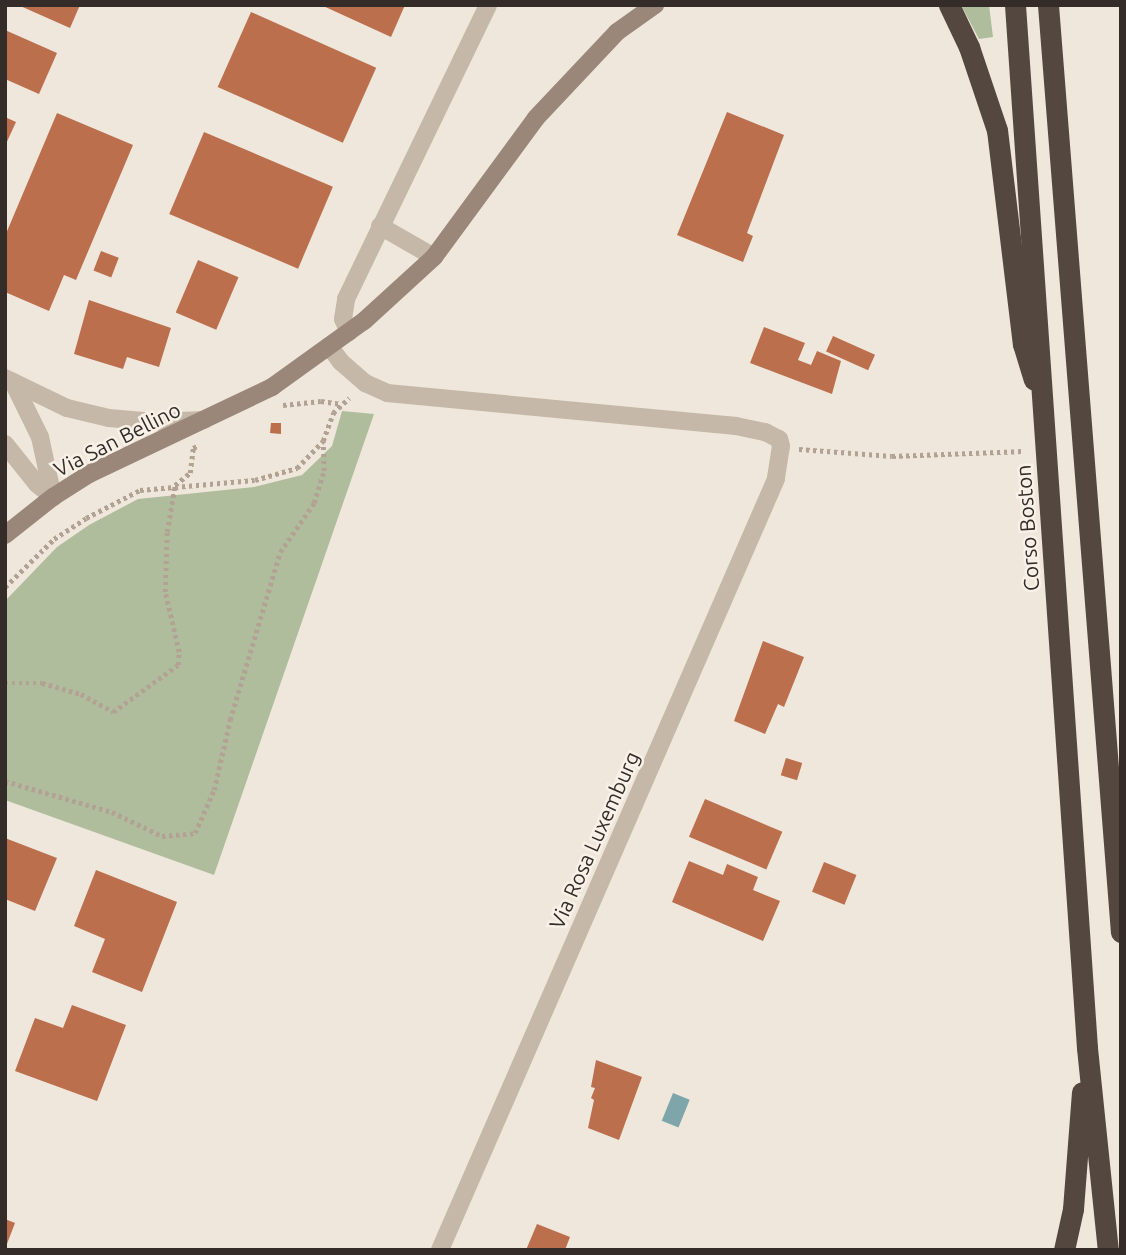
<!DOCTYPE html>
<html>
<head>
<meta charset="utf-8">
<style>
  body { margin:0 }
  #map { position:relative; width:1126px; height:1255px; overflow:hidden; background:#efe7db; font-family:Ubuntu,sans-serif }
  div>[style] { position:absolute }
  [style*='--x'] { left:calc(var(--x)*1px); top:calc(var(--y)*1px); width:calc(var(--w)*1px); rotate:calc(var(--a)*1deg) }
  .green>* { inset:0; background:#b0bd9c }
  .water>* { inset:0; background:#7da5aa; transform-origin:0 0 }
  .building>* { inset:0; background:#bb6f4d; transform-origin:0 0 }
  .path>* { height:4.5px; margin-top:-2.25px; transform-origin:0; background:repeating-linear-gradient(90deg,#b2a293 0 3.5px,transparent 0 7px) }
  .street>* { height:18px; margin:-9px; padding:0 9px; transform-origin:9px; border-radius:9px; background:#c6b8a8 }
  .secondary>* { height:18px; margin:-9px; padding:0 9px; transform-origin:9px; border-radius:9px; background:#9a877a }
  .highway>* { height:21px; margin:-10.5px; padding:0 10.5px; transform-origin:10.5px; border-radius:10.5px; background:#54473f }
  span { translate:-50% -50%; white-space:nowrap; text-align:center; line-height:1.15; -webkit-text-stroke:5px #f7f1e7; paint-order:stroke }
  .street-label { font-size:21px; color:#342c28 }
  .frame { position:absolute; inset:0; border:7px solid #342c28; pointer-events:none }
</style>
</head>
<body>
<div id="map">
  <div class="green">
    <div style="clip-path:polygon(961px 5px,989px 5px,993px 37px,979px 39px)"></div>
    <div style="clip-path:polygon(342px 411px,374px 414px,214px 875px,5px 800px,5px 601px,57px 547px,89px 525px,138px 499px,254px 487px,302px 475px,332px 446px)"></div>
  </div>
  <div class="water">
    <div style="left:673px;top:1093px;width:18px;height:30px;rotate:22deg"></div>
  </div>
  <div class="building">
    <div style="clip-path:polygon(18px 5px,80px 5px,70px 28px)"></div>
    <div style="clip-path:polygon(321px 5px,405px 5px,391px 37px)"></div>
    <div style="left:251px;top:12px;width:137px;height:82px;rotate:24deg"></div>
    <div style="clip-path:polygon(5px 30px,57px 53px,39px 94px,5px 79px)"></div>
    <div style="clip-path:polygon(727px 112px,784px 135px,747px 233px,753px 236px,743px 262px,677px 235px)"></div>
    <div style="clip-path:polygon(57px 113px,133px 145px,76px 280px,64px 275px,49px 311px,5px 292px,5px 236px)"></div>
    <div style="clip-path:polygon(5px 117px,16px 122px,5px 146px)"></div>
    <div style="left:204px;top:132px;width:140px;height:89px;rotate:23deg"></div>
    <div style="left:101px;top:251px;width:19px;height:21px;rotate:21deg"></div>
    <div style="left:198px;top:260px;width:44px;height:57px;rotate:23deg"></div>
    <div style="clip-path:polygon(89px 300px,171px 328px,159px 367px,127px 357px,123px 369px,74px 354px)"></div>
    <div style="clip-path:polygon(764px 327px,805px 343px,798px 360px,811px 365px,817px 351px,841px 361px,832px 394px,750px 363px)"></div>
    <div style="left:833px;top:336px;width:46px;height:17px;rotate:24deg"></div>
    <div style="clip-path:polygon(271px 423px,281px 423px,281px 434px,270px 433px)"></div>
    <div style="clip-path:polygon(763px 641px,804px 657px,784px 707px,778px 704px,765px 734px,734px 721px)"></div>
    <div style="left:786px;top:758px;width:17px;height:18px;rotate:17deg"></div>
    <div style="left:705px;top:799px;width:84px;height:41px;rotate:23deg"></div>
    <div style="clip-path:polygon(5px 838px,57px 858px,35px 911px,5px 899px)"></div>
    <div style="clip-path:polygon(689px 861px,723px 875px,727px 864px,758px 877px,753px 890px,780px 901px,763px 941px,672px 902px)"></div>
    <div style="left:824px;top:862px;width:35px;height:32px;rotate:22deg"></div>
    <div style="clip-path:polygon(96px 870px,177px 902px,142px 992px,92px 972px,105px 939px,74px 926px)"></div>
    <div style="clip-path:polygon(72px 1005px,126px 1025px,97px 1101px,15px 1071px,35px 1018px,63px 1028px)"></div>
    <div style="clip-path:polygon(596px 1060px,642px 1077px,619px 1140px,588px 1128px,594px 1100px,591px 1098px,595px 1088px,591px 1087px)"></div>
    <div style="clip-path:polygon(5px 1219px,15px 1223px,5px 1249px)"></div>
    <div style="clip-path:polygon(537px 1224px,570px 1237px,565px 1250px,526px 1250px)"></div>
  </div>
  <div class="path">
    <div style="--x:283;--y:405;--w:38;--a:-6"></div>
    <div style="--x:321;--y:401;--w:21;--a:8"></div>
    <div style="--x:799;--y:449;--w:93;--a:4.3"></div>
    <div style="--x:892;--y:456;--w:130;--a:-2.2"></div>
    <div style="--x:5;--y:587;--w:69;--a:-44.4"></div>
    <div style="--x:54;--y:539;--w:38;--a:-33"></div>
    <div style="--x:86;--y:518;--w:61;--a:-27.4"></div>
    <div style="--x:140;--y:490;--w:115;--a:-5"></div>
    <div style="--x:255;--y:480;--w:44;--a:-15.9"></div>
    <div style="--x:297;--y:468;--w:37;--a:-46"></div>
    <div style="--x:323;--y:441;--w:30;--a:-70"></div>
    <div style="--x:333;--y:413;--w:22;--a:-43"></div>
    <div style="--x:5;--y:683;--w:37;--a:0"></div>
    <div style="--x:42;--y:683;--w:41;--a:15.8"></div>
    <div style="--x:81;--y:694;--w:37;--a:29"></div>
    <div style="--x:113;--y:712;--w:80;--a:-35.9"></div>
    <div style="--x:178;--y:665;--w:13;--a:-86"></div>
    <div style="--x:179;--y:652;--w:62;--a:-103.1"></div>
    <div style="--x:165;--y:592;--w:60;--a:-88.1"></div>
    <div style="--x:167;--y:532;--w:48;--a:-80.3"></div>
    <div style="--x:175;--y:485;--w:19;--a:-39"></div>
    <div style="--x:190;--y:473;--w:25;--a:-83"></div>
    <div style="--x:193;--y:448;--w:4;--a:-27"></div>
    <div style="--x:5;--y:781;--w:111;--a:16.2"></div>
    <div style="--x:112;--y:812;--w:55;--a:25.6"></div>
    <div style="--x:162;--y:836;--w:33;--a:-5"></div>
    <div style="--x:195;--y:833;--w:47;--a:-66.2"></div>
    <div style="--x:214;--y:790;--w:72;--a:-77.1"></div>
    <div style="--x:230;--y:720;--w:175;--a:-73.4"></div>
    <div style="--x:280;--y:552;--w:60;--a:-55.2"></div>
    <div style="--x:314;--y:503;--w:34;--a:-73"></div>
    <div style="--x:324;--y:471;--w:30;--a:-92"></div>
  </div>
  <div class="street">
    <div style="--x:380;--y:226;--w:62;--a:29.9"></div>
    <div style="--x:349;--y:332;--w:14;--a:-115"></div>
    <div style="--x:343;--y:319;--w:20;--a:-81"></div>
    <div style="--x:346;--y:299;--w:326;--a:-64.2"></div>
    <div style="--x:329;--y:346;--w:20;--a:53"></div>
    <div style="--x:341;--y:362;--w:32;--a:41"></div>
    <div style="--x:365;--y:383;--w:24;--a:24"></div>
    <div style="--x:387;--y:393;--w:351;--a:5.4"></div>
    <div style="--x:736;--y:426;--w:30;--a:12"></div>
    <div style="--x:765;--y:432;--w:16;--a:27"></div>
    <div style="--x:779;--y:439;--w:7;--a:74"></div>
    <div style="--x:781;--y:446;--w:33;--a:99"></div>
    <div style="--x:776;--y:479;--w:841;--a:113.55"></div>
    <div style="--x:5;--y:378;--w:69;--a:25.8"></div>
    <div style="--x:67;--y:408;--w:43;--a:13.4"></div>
    <div style="--x:109;--y:418;--w:46;--a:5"></div>
    <div style="--x:155;--y:422;--w:49;--a:-2.3"></div>
    <div style="--x:13;--y:382;--w:61;--a:63.9"></div>
    <div style="--x:40;--y:437;--w:61;--a:77.8"></div>
    <div style="--x:5;--y:444;--w:51;--a:51.3"></div>
    <div style="--x:37;--y:484;--w:21;--a:39"></div>
  </div>
  <div class="secondary">
    <div style="--x:5;--y:535;--w:61;--a:-38.4"></div>
    <div style="--x:53;--y:497;--w:43;--a:-32.6"></div>
    <div style="--x:89;--y:474;--w:203;--a:-25.4"></div>
    <div style="--x:272;--y:387;--w:113;--a:-35.7"></div>
    <div style="--x:364;--y:321;--w:95;--a:-42.4"></div>
    <div style="--x:434;--y:257;--w:172;--a:-53.7"></div>
    <div style="--x:536;--y:118;--w:118;--a:-46.7"></div>
    <div style="--x:617;--y:32;--w:47;--a:-35.4"></div>
  </div>
  <div class="highway">
    <div style="--x:949;--y:5;--w:47;--a:64.5"></div>
    <div style="--x:969;--y:47;--w:88;--a:71.4"></div>
    <div style="--x:997;--y:130;--w:216;--a:83.1"></div>
    <div style="--x:1023;--y:344;--w:37;--a:73"></div>
    <div style="--x:1015;--y:5;--w:1045;--a:86.05"></div>
    <div style="--x:1087;--y:1048;--w:203;--a:84.1"></div>
    <div style="--x:1048;--y:5;--w:930;--a:85.5"></div>
    <div style="--x:1064;--y:1250;--w:42;--a:-77.6"></div>
    <div style="--x:1073;--y:1209;--w:117;--a:-85.6"></div>
  </div>
  <div class="street-label">
    <span style="left:117px;top:439px;rotate:-27deg">Via San Bellino</span>
    <span style="left:1027px;top:528px;rotate:-94deg">Corso Boston</span>
    <span style="left:594px;top:840px;rotate:-66deg">Via Rosa Luxemburg</span>
  </div>
  <div class="frame"></div>
</div>
</body>
</html>
